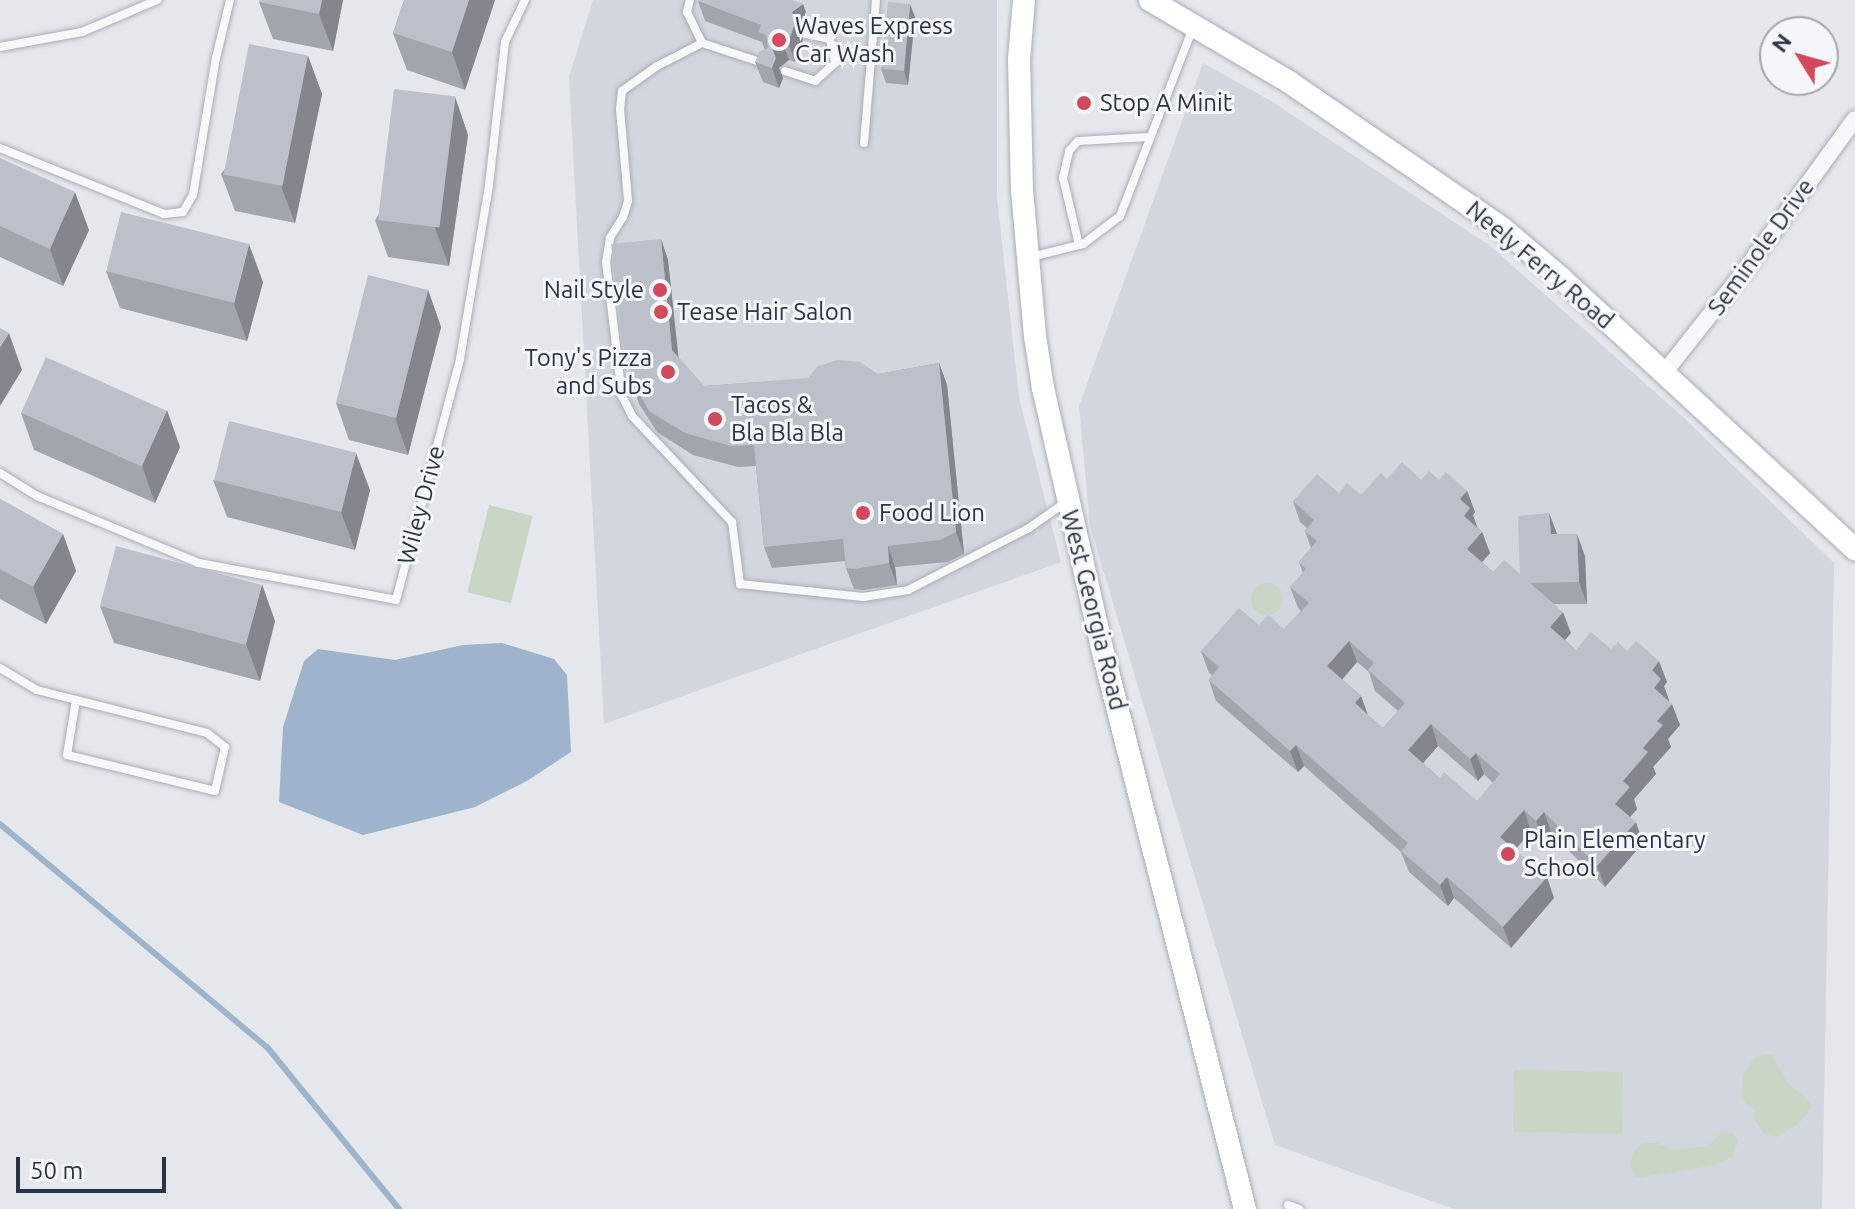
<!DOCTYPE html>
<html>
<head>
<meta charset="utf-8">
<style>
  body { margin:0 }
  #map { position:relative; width:1855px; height:1209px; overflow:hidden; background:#e4e7ec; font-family:Ubuntu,sans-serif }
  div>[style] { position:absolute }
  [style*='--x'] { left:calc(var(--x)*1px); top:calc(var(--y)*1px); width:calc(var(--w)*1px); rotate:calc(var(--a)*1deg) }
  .built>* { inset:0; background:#d2d6de }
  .green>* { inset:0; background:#c9d6c5; transform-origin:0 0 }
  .round { border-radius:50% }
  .water>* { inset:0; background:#9fb4cc }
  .stream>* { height:6px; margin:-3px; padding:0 3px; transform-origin:3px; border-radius:3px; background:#9fb4cc }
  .roads { filter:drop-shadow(0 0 2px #a9aeb7) drop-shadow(0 0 2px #a9aeb7) }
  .lane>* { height:8px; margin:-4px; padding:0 4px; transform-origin:4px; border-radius:4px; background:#f7f8fa }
  .street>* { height:16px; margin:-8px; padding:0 8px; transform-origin:8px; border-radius:8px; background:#f7f8fa }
  .secondary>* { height:22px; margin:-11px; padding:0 11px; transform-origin:11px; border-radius:11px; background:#fff }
  .wall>* { inset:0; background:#a1a5ae }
  .shaded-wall>* { inset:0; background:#83868d }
  .building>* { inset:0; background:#bbc0ca; transform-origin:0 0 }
  .dots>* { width:22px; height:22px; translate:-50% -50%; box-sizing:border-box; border:4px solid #f4f6f9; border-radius:50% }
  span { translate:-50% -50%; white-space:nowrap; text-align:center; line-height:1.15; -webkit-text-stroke:6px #f4f6f9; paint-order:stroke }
  .poi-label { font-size:24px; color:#2b3445 }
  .left { translate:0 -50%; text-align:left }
  .right { translate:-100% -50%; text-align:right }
  .street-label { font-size:24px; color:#2b3445 }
  .north { position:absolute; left:1759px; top:16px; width:80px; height:80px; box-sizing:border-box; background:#f4f6f9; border:2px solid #a4a8b1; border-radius:50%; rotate:307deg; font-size:22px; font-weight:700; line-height:32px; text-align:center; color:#2b3445 }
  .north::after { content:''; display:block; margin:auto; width:28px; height:36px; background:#d1495b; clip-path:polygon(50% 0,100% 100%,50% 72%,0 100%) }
  .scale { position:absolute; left:16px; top:1157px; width:150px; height:36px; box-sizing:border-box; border:4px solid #2b3445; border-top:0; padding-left:10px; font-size:24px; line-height:28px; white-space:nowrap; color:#2b3445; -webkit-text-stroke:6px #f4f6f9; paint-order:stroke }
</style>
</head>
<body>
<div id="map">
  <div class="built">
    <div style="clip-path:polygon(593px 0,997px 0,997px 198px,1019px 398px,1061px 562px,604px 724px,569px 77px)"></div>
    <div style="clip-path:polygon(1203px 63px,1271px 101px,1489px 245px,1682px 416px,1834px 563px,1822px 1209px,1454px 1209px,1275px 1145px,1090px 526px,1079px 406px)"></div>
  </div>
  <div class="green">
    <div style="left:489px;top:505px;width:45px;height:90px;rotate:14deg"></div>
    <div class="round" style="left:1251px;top:583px;width:32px;height:32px"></div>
    <div style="clip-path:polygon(1771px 1054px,1789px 1085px,1805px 1096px,1812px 1107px,1799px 1123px,1777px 1137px,1764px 1134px,1754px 1119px,1755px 1110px,1746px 1104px,1741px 1094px,1743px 1076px,1754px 1057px)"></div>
    <div style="left:1514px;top:1070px;width:109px;height:62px;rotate:1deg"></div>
    <div style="clip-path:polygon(1722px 1132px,1734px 1133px,1738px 1141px,1733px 1156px,1717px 1165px,1637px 1178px,1630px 1166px,1633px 1153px,1642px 1143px,1657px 1143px,1671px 1150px,1708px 1146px)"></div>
  </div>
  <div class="water">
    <div style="clip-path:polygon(502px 643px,554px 659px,567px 675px,571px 752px,527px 781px,475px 807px,363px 835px,279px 802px,283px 727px,304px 661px,318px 649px,395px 660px,463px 645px)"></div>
  </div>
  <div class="stream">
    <div style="--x:0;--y:824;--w:348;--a:39.9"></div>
    <div style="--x:267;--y:1047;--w:209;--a:50.8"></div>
  </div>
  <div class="roads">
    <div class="lane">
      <div style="--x:690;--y:0;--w:12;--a:104"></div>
      <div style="--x:687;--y:12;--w:34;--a:64"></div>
      <div style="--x:0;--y:47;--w:83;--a:-10.4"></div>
      <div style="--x:82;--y:32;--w:82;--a:-23.1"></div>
      <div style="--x:763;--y:63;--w:64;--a:-161.8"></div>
      <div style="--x:702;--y:43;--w:51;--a:152.9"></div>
      <div style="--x:657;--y:66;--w:43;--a:144.5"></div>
      <div style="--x:622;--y:91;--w:18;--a:96"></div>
      <div style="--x:620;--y:109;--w:92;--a:85"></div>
      <div style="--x:628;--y:201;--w:17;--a:107"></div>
      <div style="--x:623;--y:217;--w:25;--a:122"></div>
      <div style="--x:610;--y:238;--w:24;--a:99"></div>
      <div style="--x:606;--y:262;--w:135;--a:83.2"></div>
      <div style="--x:622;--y:396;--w:22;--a:63"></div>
      <div style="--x:632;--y:416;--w:146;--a:46.7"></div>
      <div style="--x:732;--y:522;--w:63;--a:82.6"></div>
      <div style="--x:740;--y:584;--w:124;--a:6"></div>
      <div style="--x:863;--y:597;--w:46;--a:-8.8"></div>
      <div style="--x:908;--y:590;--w:136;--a:-27.1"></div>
      <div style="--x:1029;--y:528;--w:45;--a:-35.1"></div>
      <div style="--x:785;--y:71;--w:32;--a:18"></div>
      <div style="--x:815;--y:81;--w:27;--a:-42"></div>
      <div style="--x:835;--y:63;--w:25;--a:-102"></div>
      <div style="--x:830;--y:39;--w:25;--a:-168"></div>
      <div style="--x:864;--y:143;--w:144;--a:-85.2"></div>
      <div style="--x:0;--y:148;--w:177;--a:21.9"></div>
      <div style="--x:164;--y:214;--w:19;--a:-6"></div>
      <div style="--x:183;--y:212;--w:20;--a:-60"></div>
      <div style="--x:193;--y:195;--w:139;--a:-80.5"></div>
      <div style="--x:216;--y:58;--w:60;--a:-76.4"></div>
      <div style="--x:1079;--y:245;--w:69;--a:-103.4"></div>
      <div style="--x:1063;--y:178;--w:28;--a:-77"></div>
      <div style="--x:1069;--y:151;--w:13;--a:-48"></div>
      <div style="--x:1078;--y:141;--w:71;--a:-3.2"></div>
      <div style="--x:1031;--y:257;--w:54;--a:-14"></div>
      <div style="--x:1083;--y:244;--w:46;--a:-37.1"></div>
      <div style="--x:1120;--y:216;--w:202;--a:-68.8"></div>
      <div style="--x:0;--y:473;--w:44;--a:31.9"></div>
      <div style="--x:37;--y:496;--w:175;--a:22.5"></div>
      <div style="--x:199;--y:563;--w:200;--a:10.6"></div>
      <div style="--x:396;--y:600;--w:249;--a:-75.1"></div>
      <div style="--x:460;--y:359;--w:176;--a:-80.5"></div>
      <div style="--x:489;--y:185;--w:144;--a:-83.6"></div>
      <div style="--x:505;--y:42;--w:47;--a:-64.5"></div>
      <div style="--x:0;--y:668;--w:43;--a:30.7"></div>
      <div style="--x:37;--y:690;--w:40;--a:14.4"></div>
      <div style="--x:76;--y:700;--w:135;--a:14.1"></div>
      <div style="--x:207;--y:733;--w:23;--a:38"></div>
      <div style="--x:225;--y:747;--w:45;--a:102.8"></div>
      <div style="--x:215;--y:791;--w:152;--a:-166.3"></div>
      <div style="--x:67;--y:755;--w:56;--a:-80.7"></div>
      <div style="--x:1288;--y:1205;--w:12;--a:20"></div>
    </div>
    <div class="street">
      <div style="--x:1664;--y:373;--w:127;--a:-51.7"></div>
      <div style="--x:1743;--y:273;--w:190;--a:-54"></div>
    </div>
    <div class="secondary">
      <div style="--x:1024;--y:0;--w:59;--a:94.8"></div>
      <div style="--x:1019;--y:59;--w:131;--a:88.7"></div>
      <div style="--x:1022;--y:190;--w:147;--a:84.9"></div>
      <div style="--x:1035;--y:336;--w:53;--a:81.3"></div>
      <div style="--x:1043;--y:388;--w:275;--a:77.2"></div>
      <div style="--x:1104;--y:656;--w:571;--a:75.7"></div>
      <div style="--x:1150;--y:0;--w:161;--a:30.5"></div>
      <div style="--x:1289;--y:82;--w:258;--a:34.4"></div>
      <div style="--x:1502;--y:228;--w:77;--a:40.3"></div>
      <div style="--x:1561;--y:278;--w:400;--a:42.7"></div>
    </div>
  </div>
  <div class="wall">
    <div style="clip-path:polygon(260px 0,343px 0,333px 51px,273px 39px,259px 2px)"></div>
    <div style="clip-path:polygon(404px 0,495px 0,465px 90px,407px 70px,393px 33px)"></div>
    <div style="clip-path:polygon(698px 1px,810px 23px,800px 31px,803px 40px,795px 62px,789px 60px,779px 68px,783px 78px,779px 88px,763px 82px,755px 62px,765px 50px,762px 42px,705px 21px)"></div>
    <div style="clip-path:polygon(915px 17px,908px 85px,886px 83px,881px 69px)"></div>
    <div style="clip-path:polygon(308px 56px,322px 94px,295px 223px,235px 211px,221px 174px)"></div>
    <div style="clip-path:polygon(455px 97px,468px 135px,449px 266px,388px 257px,375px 220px)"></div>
    <div style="clip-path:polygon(0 158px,89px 230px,63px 286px,0 257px)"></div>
    <div style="clip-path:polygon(661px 239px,668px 260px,678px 357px,704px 386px,878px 374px,939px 363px,947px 385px,964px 554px,948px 562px,895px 567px,897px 585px,863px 590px,854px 589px,846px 568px,845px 561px,772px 568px,764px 547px,756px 466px,738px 467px,693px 455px,657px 432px,639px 404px,632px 382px)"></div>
    <div style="clip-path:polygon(106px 271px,263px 282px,247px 341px,120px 308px)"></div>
    <div style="clip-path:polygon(428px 290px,441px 327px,408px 455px,349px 440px,336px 403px)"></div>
    <div style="clip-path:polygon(21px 413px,180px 447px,155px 503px,34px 450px)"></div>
    <div style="clip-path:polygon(evenodd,1387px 479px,1439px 480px,1467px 491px,1475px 512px,1473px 515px,1477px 527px,1482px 532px,1490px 553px,1482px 562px,1493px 572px,1520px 574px,1549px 513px,1557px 534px,1585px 556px,1587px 604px,1554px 604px,1571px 633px,1565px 640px,1576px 650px,1611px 649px,1667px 682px,1664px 686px,1669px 701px,1680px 725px,1668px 739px,1671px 747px,1653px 767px,1656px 774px,1634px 799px,1637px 809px,1630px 817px,1643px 843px,1605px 887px,1552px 834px,1544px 842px,1531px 831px,1515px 850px,1554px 898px,1511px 948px,1454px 898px,1448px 906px,1409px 872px,1401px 852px,1304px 766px,1298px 772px,1216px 701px,1209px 680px,1212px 675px,1209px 673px,1201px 651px,1259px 625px,1284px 629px,1301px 611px,1298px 608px,1290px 587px,1303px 573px,1299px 562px,1311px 548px,1305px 531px,1307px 528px,1300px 522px,1293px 501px,1339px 493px,1361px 495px,1387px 479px,1357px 662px,1369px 672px,1375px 691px,1398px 711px,1383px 728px,1368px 715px,1361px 696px,1342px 679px,1357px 662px,1387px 479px,1438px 746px,1478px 781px,1484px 774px,1493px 783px,1477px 801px,1440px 778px,1423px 763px,1438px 746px)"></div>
    <div style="clip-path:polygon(213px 480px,370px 490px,355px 550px,227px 517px)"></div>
    <div style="clip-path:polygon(0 499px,63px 534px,76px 571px,46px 624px,0 599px)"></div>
    <div style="clip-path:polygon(100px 606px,275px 621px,260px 681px,114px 643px)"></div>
  </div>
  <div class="shaded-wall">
    <div style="clip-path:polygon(322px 0,343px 0,333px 51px,319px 14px)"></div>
    <div style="clip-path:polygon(469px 0,495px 0,465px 90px,452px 52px)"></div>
    <div style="clip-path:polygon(803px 4px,810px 23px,800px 31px,803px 40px,795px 62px,788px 43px,792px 12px)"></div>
    <div style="clip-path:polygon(910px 4px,915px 17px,908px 85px,904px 71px)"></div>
    <div style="clip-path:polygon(782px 41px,789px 60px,779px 68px,783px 78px,779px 88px,772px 68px,772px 48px)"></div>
    <div style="clip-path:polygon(308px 56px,322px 94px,295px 223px,281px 186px)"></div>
    <div style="clip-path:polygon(455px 97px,468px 135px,449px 266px,435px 228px)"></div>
    <div style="clip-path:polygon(75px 192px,89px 230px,63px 286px,50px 249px)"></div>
    <div style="clip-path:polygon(661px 239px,668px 260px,680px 371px,672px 350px)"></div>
    <div style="clip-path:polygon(249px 244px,263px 282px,247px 341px,234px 304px)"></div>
    <div style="clip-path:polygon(428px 290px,441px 327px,408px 455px,395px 418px)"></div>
    <div style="clip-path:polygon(9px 333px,22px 370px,0 406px,0 347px)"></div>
    <div style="clip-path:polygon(939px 363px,947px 385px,964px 554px,956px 532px)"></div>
    <div style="clip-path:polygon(167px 410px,180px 447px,155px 503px,142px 466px)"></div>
    <div style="clip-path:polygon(356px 453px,370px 490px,355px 550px,341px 512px)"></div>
    <div style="clip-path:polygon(1467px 491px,1475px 512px,1473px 515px,1478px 530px,1464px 516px,1460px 499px)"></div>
    <div style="clip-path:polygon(1549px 513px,1557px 534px,1551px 534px)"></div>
    <div style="clip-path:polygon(1482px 532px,1490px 553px,1475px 570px,1467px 549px)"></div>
    <div style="clip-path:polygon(63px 534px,76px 571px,46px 624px,33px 587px)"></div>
    <div style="clip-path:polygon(1577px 534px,1585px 556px,1587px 604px,1579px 582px)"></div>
    <div style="clip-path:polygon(888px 546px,895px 567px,897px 585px,889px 563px)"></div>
    <div style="clip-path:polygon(262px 584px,275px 621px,260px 681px,246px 644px)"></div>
    <div style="clip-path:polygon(1563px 612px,1571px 633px,1558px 648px,1550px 627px)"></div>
    <div style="clip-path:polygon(1349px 641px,1357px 662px,1335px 688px,1327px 666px)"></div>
    <div style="clip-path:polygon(1659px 661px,1667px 682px,1664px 686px,1669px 700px,1661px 709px,1654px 688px,1652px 670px)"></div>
    <div style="clip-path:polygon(1361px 696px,1369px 718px,1355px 703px)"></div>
    <div style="clip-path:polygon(1672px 704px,1680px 725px,1668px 739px,1671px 747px,1653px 767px,1656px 774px,1634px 799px,1637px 809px,1623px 825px,1615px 804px,1623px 781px,1643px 748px,1657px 721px)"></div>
    <div style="clip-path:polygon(1431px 724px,1438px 746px,1416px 771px,1408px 750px)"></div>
    <div style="clip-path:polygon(1296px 745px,1304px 766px,1298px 772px,1290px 751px)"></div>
    <div style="clip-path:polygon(1476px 753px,1484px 774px,1478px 781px,1470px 759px)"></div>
    <div style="clip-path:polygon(1524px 810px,1531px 831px,1508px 858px,1500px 837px)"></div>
    <div style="clip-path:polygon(1544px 812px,1552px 834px,1544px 842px,1536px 821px)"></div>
    <div style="clip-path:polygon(1636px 822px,1643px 843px,1605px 887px,1597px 866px)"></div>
    <div style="clip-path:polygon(1447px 877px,1454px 898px,1448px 906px,1440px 885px)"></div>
    <div style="clip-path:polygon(1547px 877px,1554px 898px,1511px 948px,1503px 927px)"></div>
  </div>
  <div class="building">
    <div style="clip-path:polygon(260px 0,322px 0,319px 14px,259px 2px)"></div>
    <div style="clip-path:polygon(404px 0,469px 0,452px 52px,393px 33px)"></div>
    <div style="clip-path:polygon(699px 0,792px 0,803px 4px,792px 12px,796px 21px,788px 43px,782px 41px,772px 48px,776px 58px,772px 68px,755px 62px,759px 52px,768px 48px,766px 35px,758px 32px,761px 25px,698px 1px)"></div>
    <div style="left:888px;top:2px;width:22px;height:67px;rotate:5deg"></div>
    <div style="left:249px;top:44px;width:60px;height:133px;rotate:11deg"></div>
    <div style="left:394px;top:89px;width:62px;height:132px;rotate:7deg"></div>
    <div style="clip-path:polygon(0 158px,75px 192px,50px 249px,0 226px)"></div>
    <div style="left:121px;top:212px;width:132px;height:61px;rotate:14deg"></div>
    <div style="clip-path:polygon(661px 239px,672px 350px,704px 386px,808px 378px,818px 366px,838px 360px,860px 362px,878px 374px,939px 363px,956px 532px,940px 540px,888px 546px,889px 563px,855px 569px,846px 568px,843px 539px,764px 547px,754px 445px,731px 446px,685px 433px,649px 411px,632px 382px,622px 340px,611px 244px)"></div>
    <div style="left:368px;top:275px;width:62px;height:132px;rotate:14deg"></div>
    <div style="clip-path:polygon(0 328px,9px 333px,0 347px)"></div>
    <div style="left:46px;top:357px;width:132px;height:61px;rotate:24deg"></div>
    <div style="left:229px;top:421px;width:131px;height:61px;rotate:14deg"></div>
    <div style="clip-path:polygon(evenodd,1402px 462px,1421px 480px,1429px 471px,1439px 480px,1446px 472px,1467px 491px,1460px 499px,1470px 508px,1464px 516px,1482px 532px,1467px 549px,1493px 572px,1504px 560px,1520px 574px,1518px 516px,1549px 513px,1551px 534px,1577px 534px,1579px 582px,1530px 583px,1563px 612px,1550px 627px,1576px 650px,1591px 632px,1611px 649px,1618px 642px,1627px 651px,1636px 641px,1659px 661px,1652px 670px,1661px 679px,1654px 688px,1672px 704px,1657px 721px,1663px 725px,1643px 748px,1648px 752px,1623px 781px,1630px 787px,1615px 804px,1636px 822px,1597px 866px,1544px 812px,1536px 821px,1524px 810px,1500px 837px,1547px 877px,1503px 927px,1447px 877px,1440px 885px,1401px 851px,1408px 843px,1296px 745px,1290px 751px,1209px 680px,1219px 667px,1201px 651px,1239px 608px,1259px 625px,1268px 615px,1284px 629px,1309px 603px,1290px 587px,1306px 569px,1299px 562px,1317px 541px,1305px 531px,1314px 520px,1293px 501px,1317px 474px,1339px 493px,1347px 483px,1361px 495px,1381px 473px,1387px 479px,1402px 462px,1349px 641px,1374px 663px,1368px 670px,1405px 703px,1383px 728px,1355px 703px,1361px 696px,1327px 666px,1349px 641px,1402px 462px,1431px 724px,1470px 759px,1476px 753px,1500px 774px,1477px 801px,1444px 772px,1440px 778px,1408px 750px,1431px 724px)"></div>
    <div style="clip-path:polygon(0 499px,63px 534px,33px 587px,0 569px)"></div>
    <div style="left:116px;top:546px;width:151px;height:62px;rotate:15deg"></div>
  </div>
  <div class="dots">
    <div style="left:779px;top:40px;background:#d1495b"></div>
    <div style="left:1084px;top:103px;background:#d1495b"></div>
    <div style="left:660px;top:290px;background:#d1495b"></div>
    <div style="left:661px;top:312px;background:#d1495b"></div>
    <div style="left:668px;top:372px;background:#d1495b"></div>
    <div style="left:715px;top:419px;background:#d1495b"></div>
    <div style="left:863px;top:513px;background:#d1495b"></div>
    <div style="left:1508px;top:854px;background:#d1495b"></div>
  </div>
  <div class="poi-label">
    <span class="left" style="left:795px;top:40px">Waves Express<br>Car Wash</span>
    <span class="left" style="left:1100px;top:103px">Stop A Minit</span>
    <span class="right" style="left:644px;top:290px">Nail Style</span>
    <span class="left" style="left:677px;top:312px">Tease Hair Salon</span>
    <span class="right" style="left:652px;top:372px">Tony's Pizza<br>and Subs</span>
    <span class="left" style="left:731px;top:419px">Tacos &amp;<br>Bla Bla Bla</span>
    <span class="left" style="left:879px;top:513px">Food Lion</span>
    <span class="left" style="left:1524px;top:854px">Plain Elementary<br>School</span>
  </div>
  <div class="street-label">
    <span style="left:1761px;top:247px;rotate:-54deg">Seminole Drive</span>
    <span style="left:1540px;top:265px;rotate:40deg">Neely Ferry Road</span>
    <span style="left:421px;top:505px;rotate:-75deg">Wiley Drive</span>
    <span style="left:1094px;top:610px;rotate:76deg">West Georgia Road</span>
  </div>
  <div class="north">N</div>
  <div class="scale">50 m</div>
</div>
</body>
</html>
